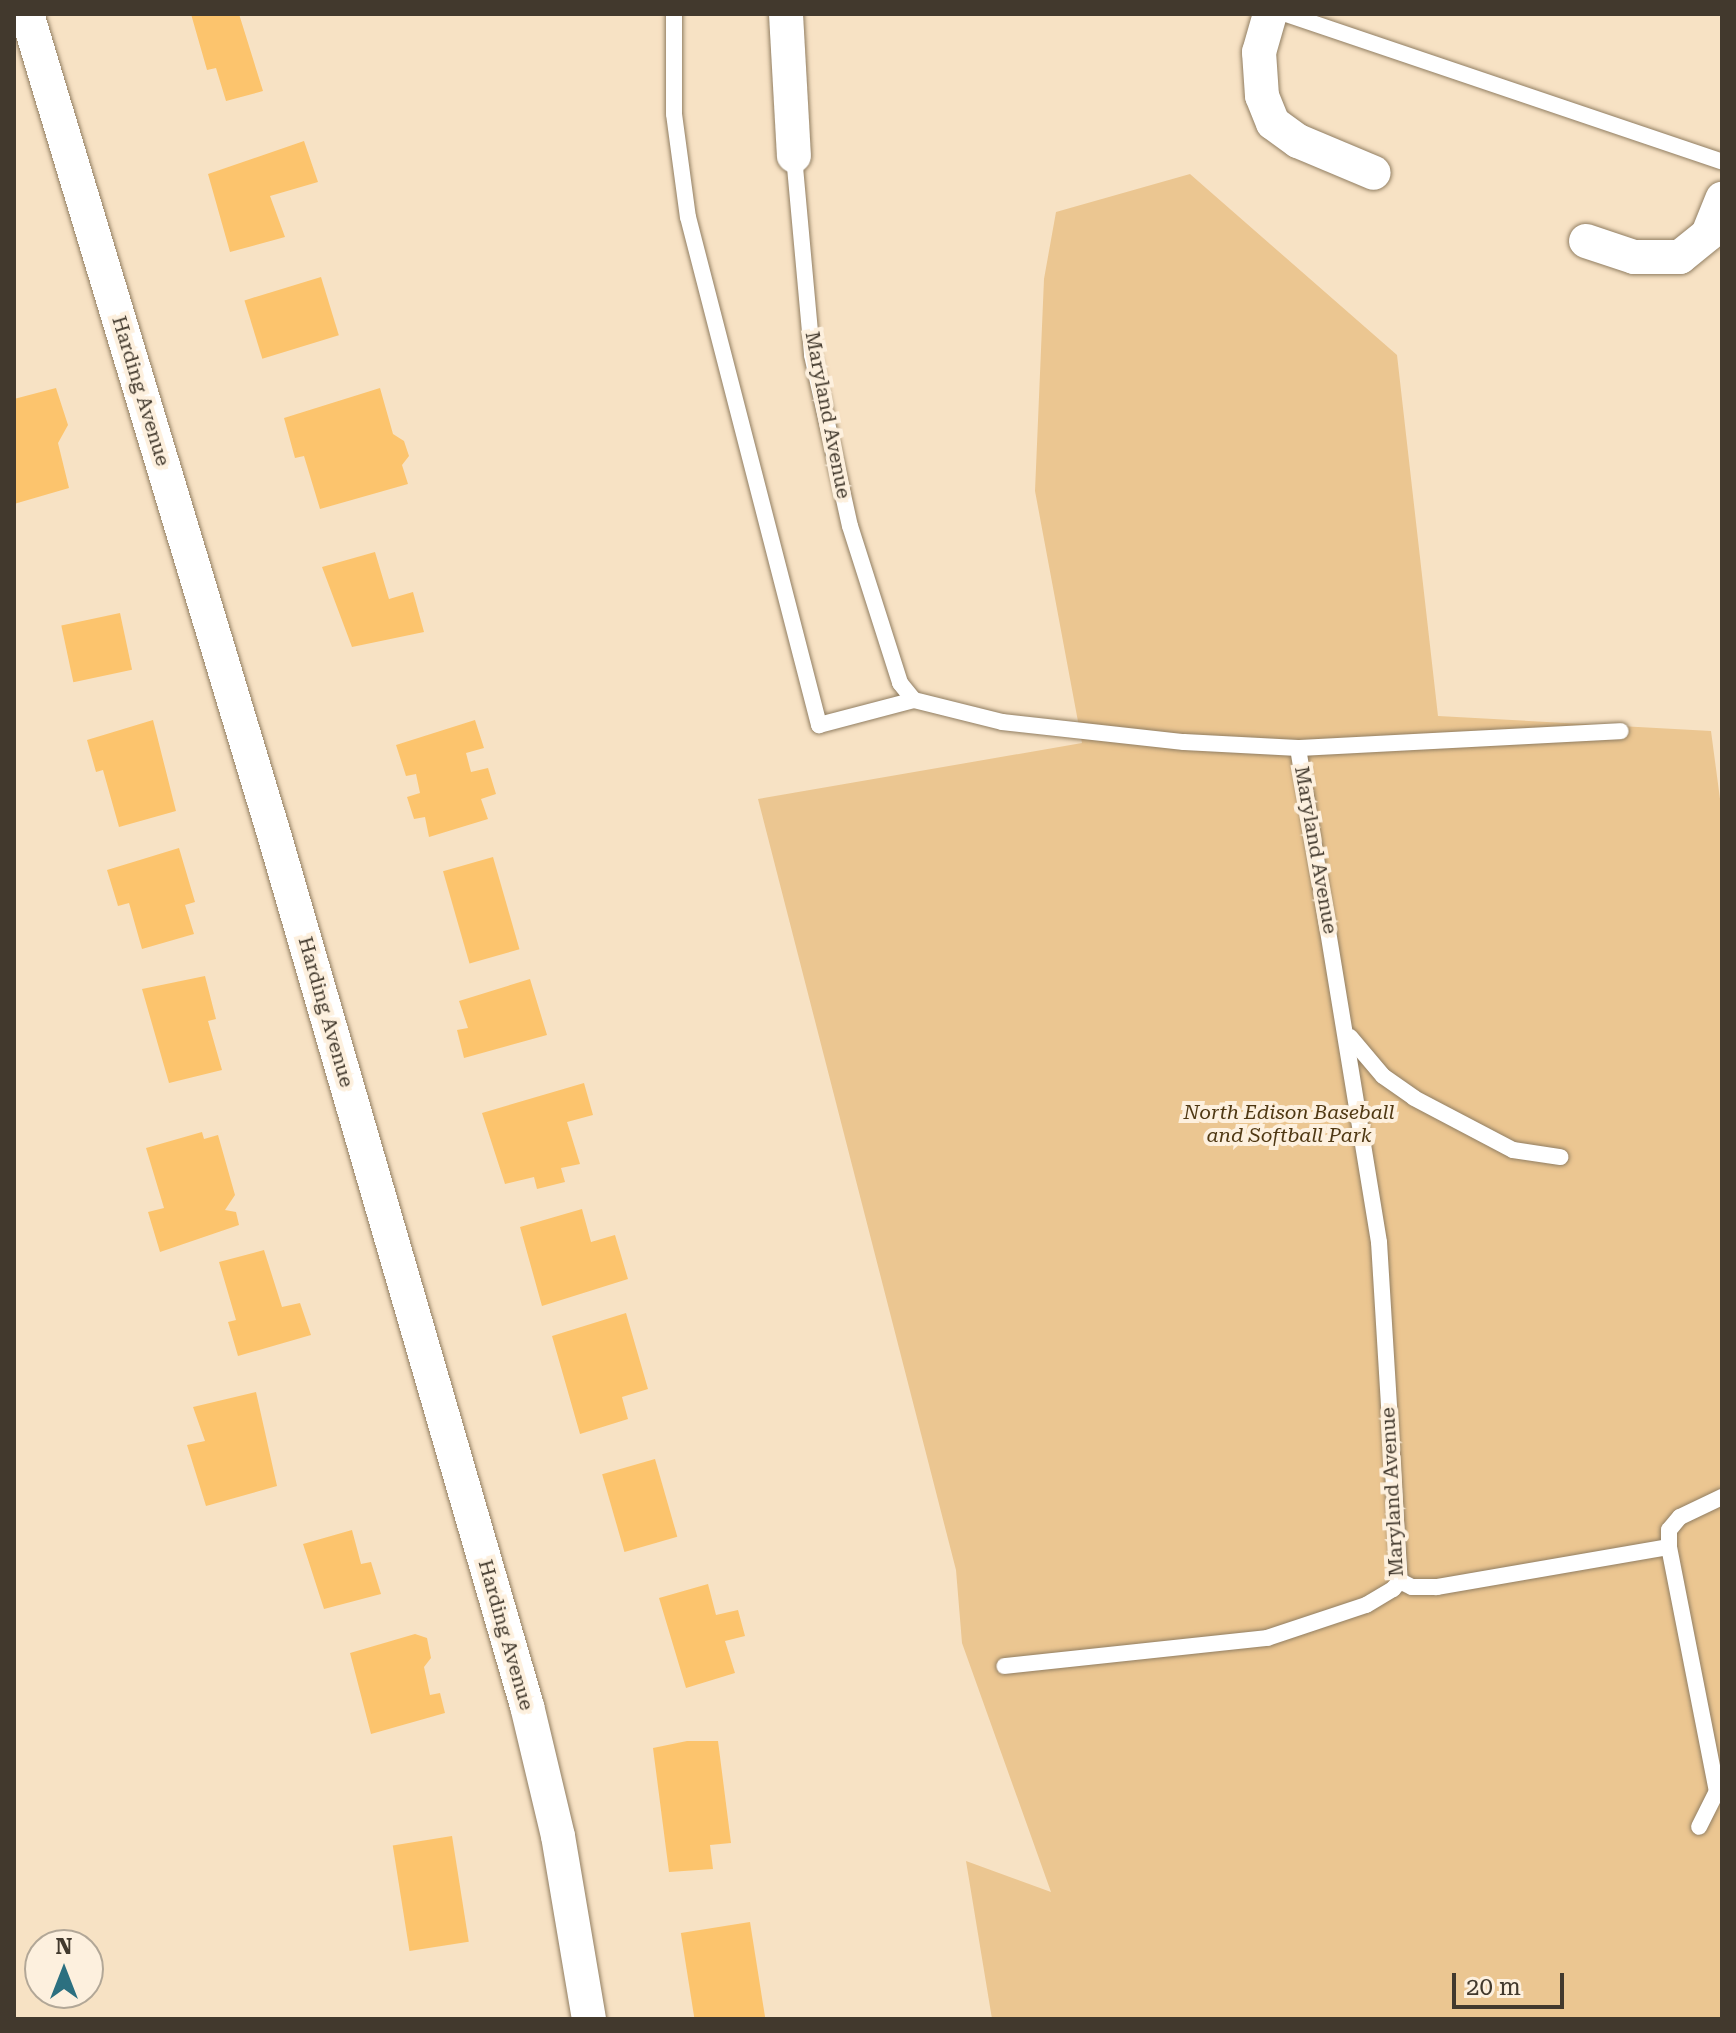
<!DOCTYPE html>
<html>
<head>
<meta charset="utf-8">
<style>
  body { margin:0 }
  #map { position:relative; width:1736px; height:2033px; overflow:hidden; background:#f7e2c4; font-family:"Roboto Serif",serif }
  div>[style] { position:absolute }
  [style*='--x'] { left:calc(var(--x)*1px); top:calc(var(--y)*1px); width:calc(var(--w)*1px); rotate:calc(var(--a)*1deg) }
  .green>* { inset:0; background:#ebc691 }
  .building>* { inset:0; background:#fcc46d; transform-origin:0 0 }
  .roads { filter:drop-shadow(0 0 2px #917e62) drop-shadow(0 0 2px #917e62) }
  .lane>* { height:16px; margin:-8px; padding:0 8px; transform-origin:8px; border-radius:8px; background:#fff }
  .street>* { height:34px; margin:-17px; padding:0 17px; transform-origin:17px; border-radius:17px; background:#fff }
  span { translate:-50% -50%; white-space:nowrap; text-align:center; line-height:1.15; -webkit-text-stroke:8px #fdf0de; paint-order:stroke }
  .street-label { font-size:20px; color:#42392d }
  .park-label { font-size:20px; color:#4f3813; font-style:italic }
  .frame { position:absolute; inset:0; border:16px solid #42392d; pointer-events:none }
  .north { position:absolute; left:24px; top:1929px; width:80px; height:80px; box-sizing:border-box; background:#fdf0de; border:2px solid #b2a797; border-radius:50%; rotate:0deg; font-size:22px; font-weight:700; line-height:32px; text-align:center; color:#42392d }
  .north::after { content:''; display:block; margin:auto; width:28px; height:36px; background:#2c7080; clip-path:polygon(50% 0,100% 100%,50% 72%,0 100%) }
  .scale { position:absolute; left:1452px; top:1973px; width:112px; height:36px; box-sizing:border-box; border:4px solid #42392d; border-top:0; padding-left:10px; font-size:24px; line-height:28px; white-space:nowrap; color:#42392d; -webkit-text-stroke:6px #fdf0de; paint-order:stroke }
</style>
</head>
<body>
<div id="map">
  <div class="green">
    <div style="clip-path:polygon(1190px 174px,1397px 355px,1438px 716px,1711px 731px,1722px 814px,1722px 2019px,992px 2019px,966px 1861px,1051px 1892px,962px 1643px,956px 1570px,758px 799px,1082px 743px,1035px 491px,1044px 279px,1056px 212px)"></div>
  </div>
  <div class="building">
    <div style="clip-path:polygon(191px 14px,239px 14px,263px 91px,226px 101px,216px 68px,207px 70px)"></div>
    <div style="clip-path:polygon(304px 141px,318px 182px,270px 196px,285px 237px,230px 252px,208px 174px)"></div>
    <div style="left:321px;top:277px;width:61px;height:80px;rotate:73deg"></div>
    <div style="clip-path:polygon(56px 388px,68px 425px,58px 443px,69px 488px,14px 504px,14px 399px)"></div>
    <div style="clip-path:polygon(380px 388px,393px 434px,404px 441px,409px 456px,402px 465px,408px 484px,320px 509px,304px 456px,295px 458px,284px 418px)"></div>
    <div style="clip-path:polygon(375px 552px,389px 599px,413px 592px,424px 632px,352px 647px,322px 567px)"></div>
    <div style="left:120px;top:613px;width:58px;height:60px;rotate:78deg"></div>
    <div style="clip-path:polygon(153px 720px,176px 811px,119px 827px,103px 770px,96px 772px,87px 740px)"></div>
    <div style="clip-path:polygon(475px 720px,484px 748px,466px 753px,471px 772px,488px 768px,496px 794px,481px 799px,488px 819px,429px 837px,425px 817px,414px 819px,407px 797px,420px 793px,416px 774px,406px 776px,396px 745px)"></div>
    <div style="clip-path:polygon(179px 848px,195px 902px,185px 905px,194px 934px,142px 949px,129px 903px,118px 906px,107px 870px)"></div>
    <div style="left:493px;top:857px;width:96px;height:52px;rotate:74deg"></div>
    <div style="clip-path:polygon(205px 976px,216px 1019px,208px 1021px,222px 1070px,169px 1083px,142px 989px)"></div>
    <div style="clip-path:polygon(530px 979px,547px 1035px,464px 1058px,457px 1030px,468px 1028px,459px 1001px)"></div>
    <div style="clip-path:polygon(584px 1083px,593px 1115px,567px 1122px,580px 1164px,561px 1168px,565px 1182px,537px 1189px,534px 1177px,505px 1184px,482px 1113px)"></div>
    <div style="clip-path:polygon(202px 1132px,204px 1139px,218px 1135px,235px 1195px,225px 1210px,236px 1212px,239px 1225px,160px 1252px,148px 1212px,164px 1208px,146px 1148px)"></div>
    <div style="clip-path:polygon(582px 1209px,591px 1242px,615px 1235px,628px 1279px,542px 1306px,520px 1227px)"></div>
    <div style="clip-path:polygon(264px 1250px,282px 1307px,300px 1303px,311px 1335px,238px 1356px,228px 1322px,236px 1320px,219px 1262px)"></div>
    <div style="clip-path:polygon(626px 1313px,648px 1389px,622px 1397px,628px 1419px,580px 1434px,552px 1336px)"></div>
    <div style="clip-path:polygon(256px 1392px,277px 1486px,206px 1506px,187px 1445px,205px 1441px,193px 1407px)"></div>
    <div style="left:655px;top:1459px;width:81px;height:55px;rotate:74deg"></div>
    <div style="clip-path:polygon(352px 1530px,361px 1564px,371px 1562px,381px 1594px,324px 1609px,303px 1544px)"></div>
    <div style="clip-path:polygon(708px 1584px,716px 1615px,738px 1610px,745px 1636px,725px 1641px,735px 1673px,686px 1688px,659px 1598px)"></div>
    <div style="clip-path:polygon(415px 1634px,427px 1638px,431px 1658px,424px 1667px,430px 1695px,440px 1693px,445px 1713px,371px 1734px,350px 1653px)"></div>
    <div style="clip-path:polygon(687px 1741px,718px 1741px,731px 1843px,710px 1845px,713px 1869px,669px 1872px,653px 1748px)"></div>
    <div style="left:452px;top:1836px;width:107px;height:60px;rotate:81deg"></div>
    <div style="left:750px;top:1922px;width:98px;height:70px;rotate:81deg"></div>
  </div>
  <div class="roads">
    <div class="lane">
      <div style="--x:674;--y:14;--w:100;--a:90"></div>
      <div style="--x:674;--y:114;--w:104;--a:82.3"></div>
      <div style="--x:688;--y:217;--w:525;--a:75.54"></div>
      <div style="--x:819;--y:725;--w:98;--a:-14.7"></div>
      <div style="--x:1286;--y:14;--w:460;--a:18.7"></div>
      <div style="--x:794;--y:156;--w:200;--a:84.8"></div>
      <div style="--x:812;--y:355;--w:175;--a:77.5"></div>
      <div style="--x:850;--y:526;--w:165;--a:72.3"></div>
      <div style="--x:900;--y:683;--w:22;--a:51"></div>
      <div style="--x:914;--y:700;--w:91;--a:14"></div>
      <div style="--x:1002;--y:722;--w:183;--a:6.3"></div>
      <div style="--x:1184;--y:742;--w:114;--a:3"></div>
      <div style="--x:1298;--y:748;--w:501;--a:80.69"></div>
      <div style="--x:1379;--y:1242;--w:340;--a:86.5"></div>
      <div style="--x:1400;--y:1581;--w:11;--a:131"></div>
      <div style="--x:1393;--y:1589;--w:31;--a:149"></div>
      <div style="--x:1366;--y:1605;--w:104;--a:161.6"></div>
      <div style="--x:1267;--y:1638;--w:264;--a:173.9"></div>
      <div style="--x:1298;--y:748;--w:323;--a:-3"></div>
      <div style="--x:1350;--y:1037;--w:51;--a:49.8"></div>
      <div style="--x:1383;--y:1076;--w:38;--a:35"></div>
      <div style="--x:1414;--y:1098;--w:112;--a:27.7"></div>
      <div style="--x:1513;--y:1150;--w:48;--a:8.5"></div>
      <div style="--x:1669;--y:1547;--w:17;--a:-90"></div>
      <div style="--x:1669;--y:1530;--w:17;--a:-50"></div>
      <div style="--x:1680;--y:1517;--w:47;--a:-25.5"></div>
      <div style="--x:1400;--y:1581;--w:13;--a:27"></div>
      <div style="--x:1412;--y:1587;--w:25;--a:0"></div>
      <div style="--x:1437;--y:1587;--w:235;--a:-9.8"></div>
      <div style="--x:1669;--y:1547;--w:249;--a:78.9"></div>
      <div style="--x:1717;--y:1791;--w:40;--a:116.6"></div>
    </div>
    <div class="street">
      <div style="--x:27;--y:14;--w:864;--a:73.24"></div>
      <div style="--x:276;--y:841;--w:901;--a:73.82"></div>
      <div style="--x:527;--y:1706;--w:134;--a:76.6"></div>
      <div style="--x:558;--y:1836;--w:186;--a:80.4"></div>
      <div style="--x:786;--y:14;--w:142;--a:86.8"></div>
      <div style="--x:1270;--y:14;--w:40;--a:106"></div>
      <div style="--x:1259;--y:52;--w:44;--a:86.1"></div>
      <div style="--x:1262;--y:96;--w:29;--a:68"></div>
      <div style="--x:1273;--y:123;--w:31;--a:36"></div>
      <div style="--x:1298;--y:141;--w:82;--a:22.8"></div>
      <div style="--x:1586;--y:241;--w:51;--a:18.4"></div>
      <div style="--x:1634;--y:257;--w:46;--a:0"></div>
      <div style="--x:1680;--y:257;--w:36;--a:-39"></div>
      <div style="--x:1708;--y:234;--w:38;--a:-68"></div>
    </div>
  </div>
  <div class="street-label">
    <span style="left:141px;top:391px;rotate:73deg">Harding Avenue</span>
    <span style="left:828px;top:415px;rotate:79deg">Maryland Avenue</span>
    <span style="left:1316px;top:850px;rotate:80deg">Maryland Avenue</span>
    <span style="left:326px;top:1012px;rotate:74deg">Harding Avenue</span>
    <span style="left:1392px;top:1492px;rotate:-93deg">Maryland Avenue</span>
    <span style="left:506px;top:1635px;rotate:74deg">Harding Avenue</span>
  </div>
  <div class="park-label">
    <span style="left:1289px;top:1124px">North Edison Baseball<br>and Softball Park</span>
  </div>
  <div class="frame"></div>
  <div class="north">N</div>
  <div class="scale">20 m</div>
</div>
</body>
</html>
